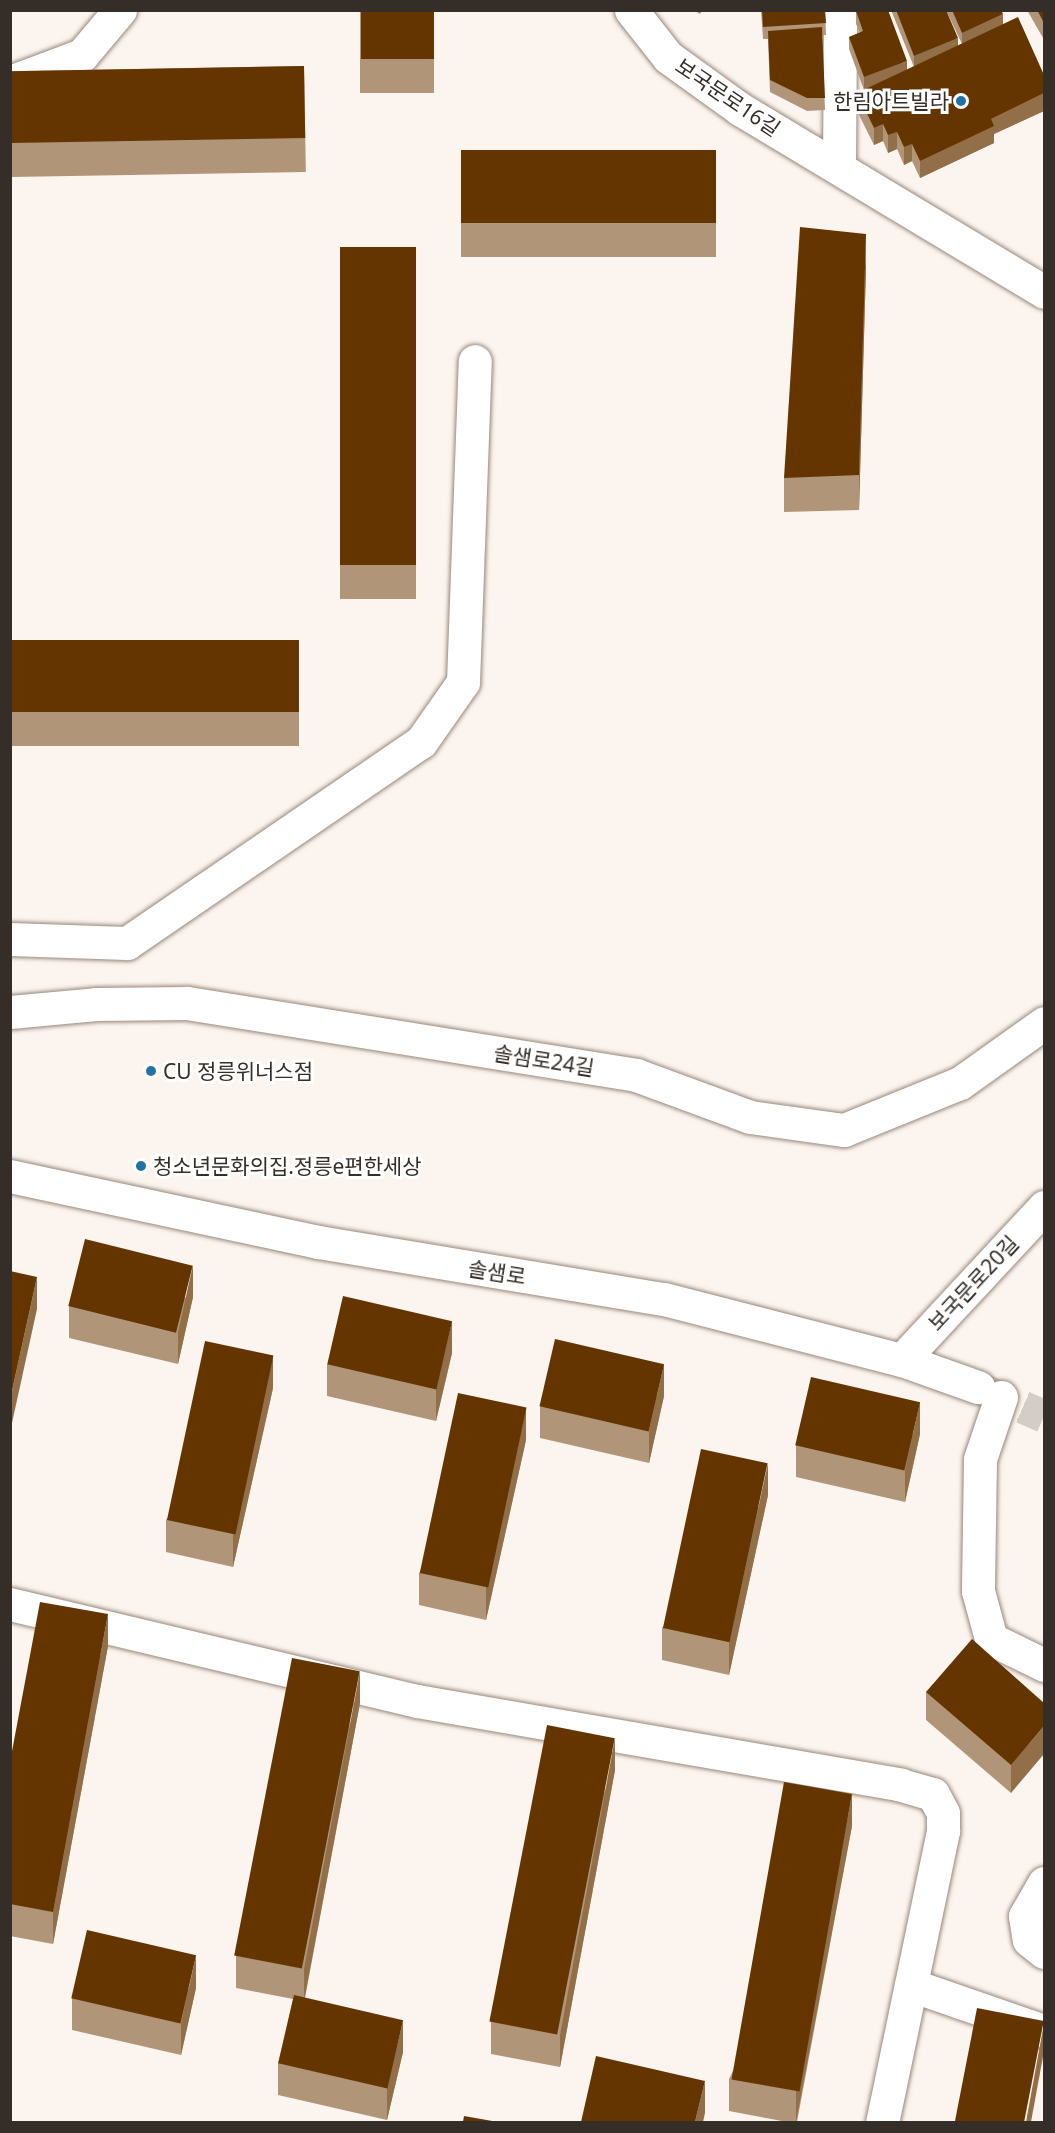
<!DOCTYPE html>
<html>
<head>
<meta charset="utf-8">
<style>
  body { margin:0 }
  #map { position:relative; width:1055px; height:2133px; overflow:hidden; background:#fcf5ef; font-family:"Noto Sans","Noto Sans KR",sans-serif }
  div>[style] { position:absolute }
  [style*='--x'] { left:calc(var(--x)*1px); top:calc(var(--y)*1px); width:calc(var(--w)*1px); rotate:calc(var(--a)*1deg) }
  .major-tunnel>* { height:33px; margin-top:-16.5px; transform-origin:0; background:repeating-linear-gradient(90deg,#d4cdc7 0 33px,transparent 0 49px) }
  .roads { filter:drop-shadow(0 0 2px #98877a) drop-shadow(0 0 2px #98877a) }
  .minor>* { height:33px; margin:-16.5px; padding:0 16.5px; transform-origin:16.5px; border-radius:16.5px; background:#fff }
  .major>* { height:33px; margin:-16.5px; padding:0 16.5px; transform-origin:16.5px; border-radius:16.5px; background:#fff }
  .wall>* { inset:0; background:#b09578; transform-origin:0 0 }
  .shaded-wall>* { inset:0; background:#926f48; transform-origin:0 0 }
  .building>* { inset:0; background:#653500; transform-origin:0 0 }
  .dots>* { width:16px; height:16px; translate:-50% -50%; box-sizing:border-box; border:3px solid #fff; border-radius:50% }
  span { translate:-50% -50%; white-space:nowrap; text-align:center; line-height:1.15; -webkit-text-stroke:6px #fff; paint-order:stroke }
  .street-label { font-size:21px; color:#352e28 }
  .poi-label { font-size:21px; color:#352e28 }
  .right { translate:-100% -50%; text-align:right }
  .left { translate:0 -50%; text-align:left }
  .frame { position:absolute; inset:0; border:12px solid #352e28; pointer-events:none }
</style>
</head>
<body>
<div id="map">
  <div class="major-tunnel">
    <div style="--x:978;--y:1387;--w:72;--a:23.7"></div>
  </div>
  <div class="roads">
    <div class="minor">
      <div style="--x:631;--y:10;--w:60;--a:51.8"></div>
      <div style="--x:668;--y:57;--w:89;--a:35.8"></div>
      <div style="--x:740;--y:109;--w:355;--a:31"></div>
      <div style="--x:10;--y:82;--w:77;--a:-20.6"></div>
      <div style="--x:82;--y:55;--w:59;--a:-49.8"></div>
      <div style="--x:839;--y:167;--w:157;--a:-89.6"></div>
      <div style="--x:10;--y:939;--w:117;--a:2"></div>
      <div style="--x:127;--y:943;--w:356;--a:-34.4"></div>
      <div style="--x:421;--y:742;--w:73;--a:-55"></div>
      <div style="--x:463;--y:682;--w:321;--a:-87.9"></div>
      <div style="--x:10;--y:1012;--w:86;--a:-5.3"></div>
      <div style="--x:96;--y:1004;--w:91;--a:-0.6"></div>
      <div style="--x:187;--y:1003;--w:455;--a:9.1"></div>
      <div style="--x:636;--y:1075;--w:121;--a:20.2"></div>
      <div style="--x:750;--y:1117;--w:95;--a:7.9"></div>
      <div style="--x:844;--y:1130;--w:125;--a:-22.1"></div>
      <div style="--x:960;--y:1083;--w:103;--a:-35.5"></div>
      <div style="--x:902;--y:1360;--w:209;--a:-47.1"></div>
      <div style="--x:1001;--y:1397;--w:65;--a:108.7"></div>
      <div style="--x:980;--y:1459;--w:132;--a:90.9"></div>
      <div style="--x:978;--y:1591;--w:50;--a:74.8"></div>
      <div style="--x:991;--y:1639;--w:59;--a:26.1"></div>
      <div style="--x:10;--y:1604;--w:418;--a:13.4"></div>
      <div style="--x:417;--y:1701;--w:491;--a:9.8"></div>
      <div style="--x:901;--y:1785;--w:33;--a:16"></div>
      <div style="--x:933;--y:1794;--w:21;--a:62"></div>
      <div style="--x:943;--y:1813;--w:18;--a:90"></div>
      <div style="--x:943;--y:1831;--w:297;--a:101.8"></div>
      <div style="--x:1044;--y:1883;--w:38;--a:120"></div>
      <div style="--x:1025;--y:1916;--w:24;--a:81"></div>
      <div style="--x:1029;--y:1940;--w:19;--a:39"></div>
      <div style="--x:911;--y:1985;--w:141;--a:19.1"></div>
    </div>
    <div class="major">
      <div style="--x:10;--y:1176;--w:315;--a:12.1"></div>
      <div style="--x:318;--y:1242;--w:351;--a:9.4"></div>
      <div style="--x:664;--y:1299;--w:246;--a:14.4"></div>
      <div style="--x:902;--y:1360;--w:81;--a:19.6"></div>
    </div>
  </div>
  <div class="wall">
    <div style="left:360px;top:10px;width:74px;height:83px"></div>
    <div style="clip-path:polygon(693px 10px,703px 10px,700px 14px)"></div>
    <div style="clip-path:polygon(761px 10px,825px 10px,826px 35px,822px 35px,825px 110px,807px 111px,770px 92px,768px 39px,763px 39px)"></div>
    <div style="clip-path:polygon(891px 10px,946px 10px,958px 46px,962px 44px,946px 10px,1001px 10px,1003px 24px,1044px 75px,1044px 111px,994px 134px,994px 143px,920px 178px,912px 161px,904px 165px,897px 149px,888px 153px,883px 141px,874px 145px,857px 111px,857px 93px,864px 90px,849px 49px,849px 37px,860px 33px,856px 24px,856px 11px,907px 70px,914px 67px)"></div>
    <div style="clip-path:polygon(1027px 10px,1044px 10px,1043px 38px)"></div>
    <div style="left:304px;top:66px;width:106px;height:294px;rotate:89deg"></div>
    <div style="left:716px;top:150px;width:107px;height:255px;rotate:90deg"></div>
    <div style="left:340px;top:247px;width:76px;height:352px"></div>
    <div style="clip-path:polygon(866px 268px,859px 510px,784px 512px,784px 478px)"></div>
    <div style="left:299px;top:640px;width:106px;height:289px;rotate:90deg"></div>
    <div style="clip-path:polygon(193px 1297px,178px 1364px,69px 1338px,69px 1306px)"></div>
    <div style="clip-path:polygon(452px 1353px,436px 1421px,327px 1396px,327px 1364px)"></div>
    <div style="clip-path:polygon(273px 1388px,233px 1567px,166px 1552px,166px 1520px)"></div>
    <div style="clip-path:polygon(664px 1396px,649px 1463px,540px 1438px,540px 1406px)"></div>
    <div style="clip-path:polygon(920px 1434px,905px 1502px,796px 1477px,796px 1445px)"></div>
    <div style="clip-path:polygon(526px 1440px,486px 1620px,419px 1605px,419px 1573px)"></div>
    <div style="clip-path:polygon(768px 1495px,729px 1675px,662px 1660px,662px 1628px)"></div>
    <div style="clip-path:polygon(108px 1646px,53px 1944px,10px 1936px,10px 1762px)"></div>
    <div style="clip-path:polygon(926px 1692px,1044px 1703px,1011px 1793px,926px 1720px)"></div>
    <div style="clip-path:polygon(360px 1703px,305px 1998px,403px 2052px,387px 2120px,278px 2095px,278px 2063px,293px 1999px,236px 1988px,236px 1956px)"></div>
    <div style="clip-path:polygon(615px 1770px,560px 2067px,491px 2054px,491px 2022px)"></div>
    <div style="clip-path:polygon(852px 1826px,797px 2122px,787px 2122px,729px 2111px,729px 2079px)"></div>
    <div style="clip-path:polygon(196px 1988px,181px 2055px,72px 2030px,72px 1998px)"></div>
  </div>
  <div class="shaded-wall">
    <div style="clip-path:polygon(1003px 14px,1003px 26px,962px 45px,962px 33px)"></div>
    <div style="left:1044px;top:20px;width:18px;height:1px;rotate:90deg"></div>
    <div style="clip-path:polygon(958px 38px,958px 50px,914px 68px,914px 56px)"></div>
    <div style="clip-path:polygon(907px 61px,907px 73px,864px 90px,864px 77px)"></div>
    <div style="clip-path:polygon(1044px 93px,1044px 111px,994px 134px,994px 143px,920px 178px,920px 161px,991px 119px)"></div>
    <div style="clip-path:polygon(883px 124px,883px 141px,874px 145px,874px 128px)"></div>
    <div style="clip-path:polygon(897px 132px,897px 149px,888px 153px,888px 135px)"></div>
    <div style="clip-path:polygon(912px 144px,912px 161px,904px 165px,904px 147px)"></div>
    <div style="clip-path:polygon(866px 234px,866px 268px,859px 510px,859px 475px)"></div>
    <div style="clip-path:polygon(193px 1265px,193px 1297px,178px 1364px,178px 1332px)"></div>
    <div style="clip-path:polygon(37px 1277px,37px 1309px,10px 1432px,10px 1400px)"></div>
    <div style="clip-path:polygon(452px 1321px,452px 1353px,436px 1421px,436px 1389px)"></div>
    <div style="clip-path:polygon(273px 1356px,273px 1388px,233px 1567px,233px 1535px)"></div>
    <div style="clip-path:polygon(664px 1364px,664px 1396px,649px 1463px,649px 1431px)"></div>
    <div style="clip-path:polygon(920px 1402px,920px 1434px,905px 1502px,905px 1470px)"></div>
    <div style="clip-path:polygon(526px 1408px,526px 1440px,486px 1620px,486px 1588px)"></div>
    <div style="clip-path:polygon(768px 1463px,768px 1495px,729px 1675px,729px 1643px)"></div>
    <div style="clip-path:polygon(108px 1614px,108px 1646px,53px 1944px,53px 1912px)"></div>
    <div style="clip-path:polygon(360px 1671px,360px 1703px,304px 2001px,304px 1969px)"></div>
    <div style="clip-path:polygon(1044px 1726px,1044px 1754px,1011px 1793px,1011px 1765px)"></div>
    <div style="clip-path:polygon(615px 1738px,615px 1770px,560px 2067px,560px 2035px)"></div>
    <div style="clip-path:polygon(852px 1794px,852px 1826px,796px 2122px,796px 2092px)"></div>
    <div style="clip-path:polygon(196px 1956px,196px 1988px,181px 2055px,181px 2023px)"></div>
    <div style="clip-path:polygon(403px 2021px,403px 2052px,387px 2120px,387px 2088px)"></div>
    <div style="clip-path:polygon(1044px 2023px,1044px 2051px,1031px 2122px,1026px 2122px)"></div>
    <div style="clip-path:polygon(705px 2081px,705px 2113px,703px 2122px,695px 2122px)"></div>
  </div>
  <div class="building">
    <div style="left:361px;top:10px;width:73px;height:49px"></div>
    <div style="clip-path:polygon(762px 10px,825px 10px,826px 23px,763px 27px)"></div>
    <div style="clip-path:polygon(859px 10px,888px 10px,907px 61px,864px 77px,849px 37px,863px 31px,856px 11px)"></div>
    <div style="clip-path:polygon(896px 10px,946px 10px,958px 38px,914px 56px)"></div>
    <div style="clip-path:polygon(952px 10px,1001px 10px,1003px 14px,962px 33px)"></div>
    <div style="clip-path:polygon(1037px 10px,1044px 10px,1044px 20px,1043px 21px)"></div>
    <div style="clip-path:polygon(1018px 17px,1044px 75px,1044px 93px,991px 119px,994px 126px,920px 161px,912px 144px,904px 147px,897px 132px,888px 135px,883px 124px,874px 128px,857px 93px)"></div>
    <div style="clip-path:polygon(822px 27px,825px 98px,807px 98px,770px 80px,768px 31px)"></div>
    <div style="left:304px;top:66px;width:72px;height:294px;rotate:89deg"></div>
    <div style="left:716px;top:150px;width:73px;height:255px;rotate:90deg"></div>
    <div style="clip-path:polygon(800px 227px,866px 234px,859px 475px,784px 478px)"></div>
    <div style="left:340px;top:247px;width:76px;height:318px"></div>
    <div style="left:299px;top:640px;width:72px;height:289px;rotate:90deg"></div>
    <div style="left:85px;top:1239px;width:111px;height:69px;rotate:14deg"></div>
    <div style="clip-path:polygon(10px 1271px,37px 1277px,10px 1400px)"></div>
    <div style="left:343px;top:1296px;width:112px;height:70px;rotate:13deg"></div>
    <div style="left:555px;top:1339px;width:112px;height:69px;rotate:13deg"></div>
    <div style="left:205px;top:1341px;width:70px;height:183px;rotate:12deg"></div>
    <div style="left:811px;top:1377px;width:112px;height:70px;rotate:13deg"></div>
    <div style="left:458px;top:1393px;width:70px;height:184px;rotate:12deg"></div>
    <div style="left:701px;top:1449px;width:68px;height:183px;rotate:12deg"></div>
    <div style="clip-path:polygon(40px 1602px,108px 1614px,53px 1912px,10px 1904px,10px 1762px)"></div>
    <div style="clip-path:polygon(972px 1639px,1044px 1703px,1044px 1726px,1011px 1765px,926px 1692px)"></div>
    <div style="left:292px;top:1658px;width:69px;height:303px;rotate:11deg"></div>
    <div style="left:547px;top:1725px;width:69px;height:302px;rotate:11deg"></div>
    <div style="left:784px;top:1782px;width:69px;height:302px;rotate:10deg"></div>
    <div style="left:87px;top:1930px;width:112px;height:70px;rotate:13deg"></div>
    <div style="left:294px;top:1995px;width:112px;height:70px;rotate:13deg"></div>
    <div style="left:977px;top:2008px;width:68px;height:116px;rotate:11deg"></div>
    <div style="clip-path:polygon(596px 2056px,705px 2081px,695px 2122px,581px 2122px)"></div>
    <div style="clip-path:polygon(464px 2116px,498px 2122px,463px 2122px)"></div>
  </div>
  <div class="dots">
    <div style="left:961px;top:101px;background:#2273a5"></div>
    <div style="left:151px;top:1071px;background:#2273a5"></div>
    <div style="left:141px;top:1166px;background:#2273a5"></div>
  </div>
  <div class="street-label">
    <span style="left:728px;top:97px;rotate:34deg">보국문로16길</span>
    <span style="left:544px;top:1060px;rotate:9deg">솔샘로24길</span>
    <span style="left:497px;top:1272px;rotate:9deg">솔샘로</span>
    <span style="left:973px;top:1283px;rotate:-47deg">보국문로20길</span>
  </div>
  <div class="poi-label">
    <span class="right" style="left:949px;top:101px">한림아트빌라</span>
    <span class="left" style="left:163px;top:1071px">CU 정릉위너스점</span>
    <span class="left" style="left:153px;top:1166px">청소년문화의집.정릉e편한세상</span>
  </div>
  <div class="frame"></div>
</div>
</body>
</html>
